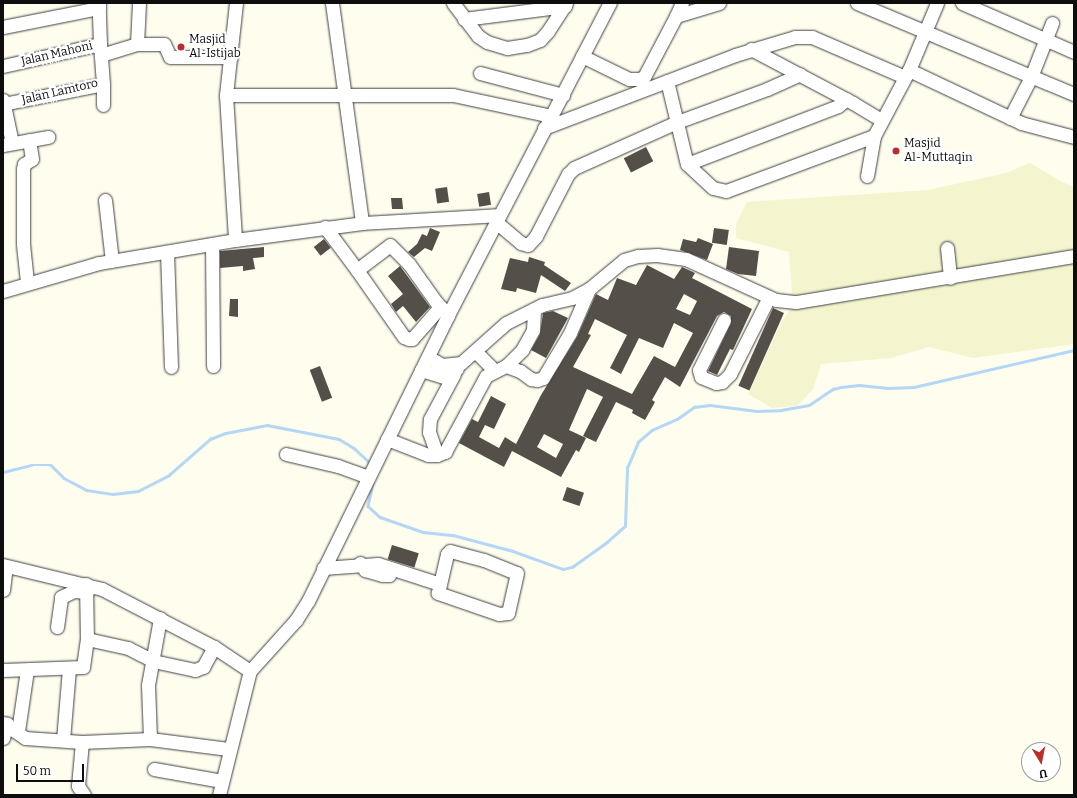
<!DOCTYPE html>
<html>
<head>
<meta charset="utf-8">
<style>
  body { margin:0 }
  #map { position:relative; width:1077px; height:798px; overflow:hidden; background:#fffdee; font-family:Bitter,serif }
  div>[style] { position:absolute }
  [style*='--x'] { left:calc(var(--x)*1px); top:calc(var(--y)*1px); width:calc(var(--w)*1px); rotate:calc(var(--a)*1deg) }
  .farmland>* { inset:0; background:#f4f4ce }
  .stream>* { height:2.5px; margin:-1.25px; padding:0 1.25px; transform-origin:1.25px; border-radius:1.25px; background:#b3d7f5 }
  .building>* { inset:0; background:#554f4a; transform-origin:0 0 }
  .roads { filter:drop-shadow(0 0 1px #404040) drop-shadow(0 0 1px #404040) }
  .minor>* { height:13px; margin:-6.5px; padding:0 6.5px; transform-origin:6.5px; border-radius:6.5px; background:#fff }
  .dots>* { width:11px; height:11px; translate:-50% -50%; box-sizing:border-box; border:2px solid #fff; border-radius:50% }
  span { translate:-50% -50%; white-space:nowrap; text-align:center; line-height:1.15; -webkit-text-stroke:4px #fff; paint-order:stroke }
  .poi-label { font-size:12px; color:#0d0d0d }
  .left { translate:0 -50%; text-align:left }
  .street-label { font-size:12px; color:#0d0d0d }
  .frame { position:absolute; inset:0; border:4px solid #0d0d0d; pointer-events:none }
  .north { position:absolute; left:1021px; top:742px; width:40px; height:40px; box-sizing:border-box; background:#fff; border:1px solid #9e9e9e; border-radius:50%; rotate:170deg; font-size:11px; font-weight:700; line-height:16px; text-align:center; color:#0d0d0d }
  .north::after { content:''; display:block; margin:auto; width:14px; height:18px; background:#ba2d28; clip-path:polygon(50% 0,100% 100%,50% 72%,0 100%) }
  .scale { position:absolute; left:16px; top:764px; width:68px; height:18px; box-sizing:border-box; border:2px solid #0d0d0d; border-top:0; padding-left:5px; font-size:12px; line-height:14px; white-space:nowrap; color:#0d0d0d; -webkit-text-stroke:3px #fff; paint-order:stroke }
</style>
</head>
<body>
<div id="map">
  <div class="farmland">
    <div style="clip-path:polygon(1030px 163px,1062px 182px,1074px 187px,1074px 344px,973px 358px,929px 347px,891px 358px,821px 364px,813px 389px,797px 406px,772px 408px,748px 394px,782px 321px,793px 306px,789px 252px,736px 238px,736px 224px,747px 202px,928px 190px,1006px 173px)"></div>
  </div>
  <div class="stream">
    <div style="--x:3;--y:472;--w:29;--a:-14"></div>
    <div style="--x:31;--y:465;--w:20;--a:0"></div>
    <div style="--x:51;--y:465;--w:18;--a:45"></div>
    <div style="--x:64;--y:478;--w:26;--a:28"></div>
    <div style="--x:87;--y:490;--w:26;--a:9"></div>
    <div style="--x:113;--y:494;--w:25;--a:-7"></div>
    <div style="--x:138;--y:491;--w:35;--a:-27"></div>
    <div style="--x:169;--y:475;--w:55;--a:-41.3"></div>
    <div style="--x:210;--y:439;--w:17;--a:-21"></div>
    <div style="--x:226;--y:433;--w:42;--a:-11"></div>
    <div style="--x:267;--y:425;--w:73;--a:11"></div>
    <div style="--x:339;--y:439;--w:17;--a:31"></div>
    <div style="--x:354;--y:448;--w:22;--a:43"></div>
    <div style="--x:373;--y:483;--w:24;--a:102"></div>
    <div style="--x:368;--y:506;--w:16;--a:43"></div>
    <div style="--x:380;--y:517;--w:46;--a:19.2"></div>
    <div style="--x:423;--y:532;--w:30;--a:6"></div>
    <div style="--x:453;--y:535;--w:62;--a:14.9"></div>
    <div style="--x:513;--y:551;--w:53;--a:19.8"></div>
    <div style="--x:563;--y:569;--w:9;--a:-13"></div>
    <div style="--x:572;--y:567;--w:43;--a:-35.5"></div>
    <div style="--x:607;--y:542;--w:24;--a:-42"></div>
    <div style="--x:625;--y:526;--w:58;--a:-88"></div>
    <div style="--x:627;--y:468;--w:28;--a:-67"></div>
    <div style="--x:638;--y:442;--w:18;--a:-41"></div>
    <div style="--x:652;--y:430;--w:27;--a:-24"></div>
    <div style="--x:677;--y:419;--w:21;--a:-35"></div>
    <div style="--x:694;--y:407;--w:16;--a:-7"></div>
    <div style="--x:710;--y:405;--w:47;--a:7.3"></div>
    <div style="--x:757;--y:411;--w:24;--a:-2"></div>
    <div style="--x:781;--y:410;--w:28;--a:-10"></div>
    <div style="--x:809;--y:405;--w:29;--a:-34"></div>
    <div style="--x:833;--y:389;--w:8;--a:-14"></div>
    <div style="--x:841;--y:387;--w:18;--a:-6"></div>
    <div style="--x:859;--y:385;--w:29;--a:6"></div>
    <div style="--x:888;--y:388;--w:26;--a:-2"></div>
    <div style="--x:914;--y:387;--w:164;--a:-13"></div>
  </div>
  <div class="building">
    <div style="left:646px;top:147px;width:16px;height:25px;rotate:63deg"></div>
    <div style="left:447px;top:187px;width:15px;height:12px;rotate:82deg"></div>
    <div style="left:489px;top:192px;width:13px;height:12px;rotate:81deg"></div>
    <div style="clip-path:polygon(391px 198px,402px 198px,403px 209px,392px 209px)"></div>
    <div style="clip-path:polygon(430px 228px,440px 232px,432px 251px,425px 248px,414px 257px,408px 252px,417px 244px,422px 234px,427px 236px)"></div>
    <div style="left:714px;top:228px;width:15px;height:15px;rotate:8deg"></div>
    <div style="clip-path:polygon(698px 238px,713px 244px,707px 260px,680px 250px,683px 239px,696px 242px)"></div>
    <div style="left:324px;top:239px;width:11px;height:13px;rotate:52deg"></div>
    <div style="clip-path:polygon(264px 247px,264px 257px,253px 258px,255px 269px,243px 271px,243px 266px,220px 268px,220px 251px)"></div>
    <div style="clip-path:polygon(729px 247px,759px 251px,756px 276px,738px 274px,726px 269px)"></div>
    <div style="clip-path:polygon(529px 257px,545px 262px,544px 265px,571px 283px,565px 291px,541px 275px,536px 293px,517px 288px,516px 292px,501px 289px,510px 258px,528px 262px)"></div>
    <div style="clip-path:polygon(evenodd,647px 265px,674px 279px,682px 267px,695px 273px,692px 278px,752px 309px,733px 350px,730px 349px,717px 375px,708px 371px,731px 323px,731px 316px,724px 312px,717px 316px,680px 387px,665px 377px,652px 400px,655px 402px,645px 420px,632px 413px,633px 410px,616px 402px,596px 442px,583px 436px,603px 397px,587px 389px,569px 430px,586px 438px,579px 452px,576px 450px,561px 477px,512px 451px,504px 467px,459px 443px,472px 419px,478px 422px,491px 396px,506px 404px,494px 429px,485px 425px,479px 437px,499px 448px,505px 437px,516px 444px,541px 395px,577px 337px,596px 294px,608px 300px,617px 278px,636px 285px,647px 265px,684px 294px,697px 301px,690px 315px,676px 309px,684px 294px,647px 265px,595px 319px,627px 335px,610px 368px,621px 374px,639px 338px,663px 348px,674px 323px,693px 333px,675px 367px,654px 356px,632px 394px,573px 367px,591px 335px,588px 334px,595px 319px,647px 265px,544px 434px,563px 444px,556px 458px,537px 447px,544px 434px)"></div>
    <div style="clip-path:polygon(400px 266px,430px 307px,416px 322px,403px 306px,396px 312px,391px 304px,403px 294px,388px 276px)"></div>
    <div style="clip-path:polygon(230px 299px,238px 299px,238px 317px,229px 316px)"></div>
    <div style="left:773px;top:308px;width:12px;height:85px;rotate:24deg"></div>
    <div style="clip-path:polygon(553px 311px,568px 318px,546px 358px,531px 350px,540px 334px,543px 313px)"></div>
    <div style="left:320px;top:366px;width:34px;height:11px;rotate:69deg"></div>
    <div style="left:567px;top:487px;width:18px;height:14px;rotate:19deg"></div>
    <div style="left:392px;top:545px;width:28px;height:15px;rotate:17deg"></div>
  </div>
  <div class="roads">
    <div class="minor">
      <div style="--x:236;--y:3;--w:93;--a:96.2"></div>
      <div style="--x:226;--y:95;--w:227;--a:0"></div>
      <div style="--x:453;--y:95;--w:100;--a:12.1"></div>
      <div style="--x:332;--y:3;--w:222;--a:82.2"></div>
      <div style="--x:362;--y:223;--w:137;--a:-3.3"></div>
      <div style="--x:453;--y:3;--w:41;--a:52.9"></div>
      <div style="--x:478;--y:36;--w:11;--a:34"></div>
      <div style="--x:487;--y:42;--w:21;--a:17"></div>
      <div style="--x:507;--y:48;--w:20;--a:-9"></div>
      <div style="--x:527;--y:45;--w:14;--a:-21"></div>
      <div style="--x:540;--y:40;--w:12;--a:-48"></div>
      <div style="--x:548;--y:31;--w:33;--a:-57"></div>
      <div style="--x:857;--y:3;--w:235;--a:22.8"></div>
      <div style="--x:962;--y:3;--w:122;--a:23.6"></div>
      <div style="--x:676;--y:16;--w:14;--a:-65"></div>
      <div style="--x:464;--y:19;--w:102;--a:-7.3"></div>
      <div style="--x:3;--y:27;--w:98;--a:-11.2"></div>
      <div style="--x:99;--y:8;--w:5;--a:-90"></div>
      <div style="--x:137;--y:44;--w:41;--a:-87.2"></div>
      <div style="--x:751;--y:49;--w:115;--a:27.9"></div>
      <div style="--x:853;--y:103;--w:33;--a:31"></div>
      <div style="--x:101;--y:55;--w:38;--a:-17"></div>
      <div style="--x:137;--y:44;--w:27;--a:0"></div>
      <div style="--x:164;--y:44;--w:14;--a:65"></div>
      <div style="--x:170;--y:57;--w:61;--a:0"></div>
      <div style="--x:582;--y:56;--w:52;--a:26.1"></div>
      <div style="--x:629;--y:79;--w:10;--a:0"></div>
      <div style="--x:639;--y:79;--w:5;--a:-22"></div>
      <div style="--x:644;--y:77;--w:69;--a:-62.3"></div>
      <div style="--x:676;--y:16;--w:45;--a:-16.8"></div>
      <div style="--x:3;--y:66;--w:99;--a:-12.8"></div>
      <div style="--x:100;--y:44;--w:36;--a:-92"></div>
      <div style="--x:909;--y:70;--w:124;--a:25.3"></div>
      <div style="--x:1021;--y:123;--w:55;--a:14.8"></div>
      <div style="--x:480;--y:73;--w:86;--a:14.8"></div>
      <div style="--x:667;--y:81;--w:85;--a:76.5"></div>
      <div style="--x:687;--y:164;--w:162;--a:-21"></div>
      <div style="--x:838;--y:106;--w:11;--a:-38"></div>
      <div style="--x:226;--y:95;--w:145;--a:86.4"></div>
      <div style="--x:235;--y:240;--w:128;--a:-7.6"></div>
      <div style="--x:3;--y:100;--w:44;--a:78.2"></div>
      <div style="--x:3;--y:104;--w:102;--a:-11.3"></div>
      <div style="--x:103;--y:84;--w:40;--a:-94.3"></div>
      <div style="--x:103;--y:105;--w:21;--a:-90"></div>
      <div style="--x:1010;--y:118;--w:46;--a:-62.9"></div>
      <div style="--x:1031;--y:77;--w:58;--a:-68.7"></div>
      <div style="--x:544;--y:128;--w:204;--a:-20.9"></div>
      <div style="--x:735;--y:55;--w:63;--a:-16.7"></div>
      <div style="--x:795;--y:37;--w:17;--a:0"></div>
      <div style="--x:812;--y:37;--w:101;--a:23.3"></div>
      <div style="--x:3;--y:145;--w:46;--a:-10.1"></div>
      <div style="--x:687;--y:164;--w:35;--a:43"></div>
      <div style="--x:713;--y:188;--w:13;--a:13"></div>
      <div style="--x:726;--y:191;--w:158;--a:-20.4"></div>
      <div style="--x:874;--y:136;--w:75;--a:-62.1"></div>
      <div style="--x:909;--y:70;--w:73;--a:-67.3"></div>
      <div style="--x:867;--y:176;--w:41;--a:-80.1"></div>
      <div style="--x:105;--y:200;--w:61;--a:83.5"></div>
      <div style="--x:496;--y:222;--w:33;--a:40"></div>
      <div style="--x:521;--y:243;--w:7;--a:16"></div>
      <div style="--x:528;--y:245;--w:12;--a:-48"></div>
      <div style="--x:536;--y:236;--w:70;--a:-62.7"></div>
      <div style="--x:568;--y:174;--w:8;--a:-45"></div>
      <div style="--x:574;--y:168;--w:113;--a:-24.1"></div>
      <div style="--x:677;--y:122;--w:96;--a:-20.1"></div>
      <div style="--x:767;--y:89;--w:36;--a:-24"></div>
      <div style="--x:325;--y:227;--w:54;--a:53.3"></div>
      <div style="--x:357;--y:270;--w:41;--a:-37.1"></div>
      <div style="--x:390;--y:245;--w:27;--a:45"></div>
      <div style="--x:409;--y:264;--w:47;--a:54.6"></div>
      <div style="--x:436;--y:302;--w:18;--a:47"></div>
      <div style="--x:212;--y:244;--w:122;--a:89.5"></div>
      <div style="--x:947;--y:248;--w:30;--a:84"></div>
      <div style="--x:167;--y:252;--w:115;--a:88"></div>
      <div style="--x:357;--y:270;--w:82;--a:55"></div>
      <div style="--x:404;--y:337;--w:5;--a:22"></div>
      <div style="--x:409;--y:339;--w:3;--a:0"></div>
      <div style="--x:412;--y:339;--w:43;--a:-48.8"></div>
      <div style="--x:27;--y:282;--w:39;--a:-96"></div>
      <div style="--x:23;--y:243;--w:74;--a:-90"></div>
      <div style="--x:23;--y:169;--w:5;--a:-79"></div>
      <div style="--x:24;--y:164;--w:9;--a:-32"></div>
      <div style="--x:32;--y:159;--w:19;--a:-99"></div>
      <div style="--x:3;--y:291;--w:100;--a:-16.3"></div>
      <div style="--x:99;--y:263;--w:138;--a:-9.6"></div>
      <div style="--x:724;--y:320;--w:56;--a:116.6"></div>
      <div style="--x:699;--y:370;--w:7;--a:74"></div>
      <div style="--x:701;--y:377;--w:16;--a:22"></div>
      <div style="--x:716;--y:383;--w:6;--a:-9"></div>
      <div style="--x:722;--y:382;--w:11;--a:-45"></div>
      <div style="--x:730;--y:374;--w:86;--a:-63.1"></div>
      <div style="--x:475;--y:351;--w:28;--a:45"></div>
      <div style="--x:428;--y:357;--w:16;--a:30"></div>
      <div style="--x:442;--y:365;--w:19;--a:-6"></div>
      <div style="--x:461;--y:363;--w:60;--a:-41.6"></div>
      <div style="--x:506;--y:323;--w:40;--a:-26.6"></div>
      <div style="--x:542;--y:305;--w:31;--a:-13"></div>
      <div style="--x:572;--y:298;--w:19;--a:-28"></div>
      <div style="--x:589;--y:289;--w:45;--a:-39.6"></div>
      <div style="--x:624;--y:260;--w:15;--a:-16"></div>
      <div style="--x:638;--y:256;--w:19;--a:-3"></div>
      <div style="--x:657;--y:255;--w:29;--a:8"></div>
      <div style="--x:686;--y:259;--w:99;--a:24.5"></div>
      <div style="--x:776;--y:300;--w:20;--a:6"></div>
      <div style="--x:796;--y:302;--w:282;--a:-9.4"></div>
      <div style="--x:506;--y:366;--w:15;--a:20"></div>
      <div style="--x:520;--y:371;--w:14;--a:36"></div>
      <div style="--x:531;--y:379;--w:6;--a:9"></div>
      <div style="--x:537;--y:380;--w:6;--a:-18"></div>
      <div style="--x:543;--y:378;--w:52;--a:-59"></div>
      <div style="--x:570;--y:333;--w:48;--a:-66.6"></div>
      <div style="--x:421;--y:370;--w:24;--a:17"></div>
      <div style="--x:444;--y:377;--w:15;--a:-32"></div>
      <div style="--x:387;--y:439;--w:44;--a:21.3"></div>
      <div style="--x:428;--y:455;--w:9;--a:0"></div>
      <div style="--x:437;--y:455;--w:9;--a:-21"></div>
      <div style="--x:445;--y:452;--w:86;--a:-61.7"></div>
      <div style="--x:486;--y:376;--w:22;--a:-27"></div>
      <div style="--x:506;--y:366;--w:23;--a:-45"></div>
      <div style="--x:522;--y:350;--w:23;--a:-61"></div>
      <div style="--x:533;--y:330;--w:21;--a:-87"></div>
      <div style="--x:286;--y:454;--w:53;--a:13"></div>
      <div style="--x:338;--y:466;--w:32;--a:20"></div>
      <div style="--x:437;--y:455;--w:24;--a:-109"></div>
      <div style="--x:429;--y:432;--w:13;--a:-86"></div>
      <div style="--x:430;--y:419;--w:51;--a:-61.9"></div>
      <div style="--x:450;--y:551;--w:35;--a:15"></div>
      <div style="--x:484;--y:560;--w:35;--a:22"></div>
      <div style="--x:517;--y:573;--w:41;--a:102.7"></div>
      <div style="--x:508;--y:613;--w:9;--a:174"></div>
      <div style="--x:499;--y:614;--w:65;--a:-161"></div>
      <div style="--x:438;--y:593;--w:40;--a:-77"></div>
      <div style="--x:447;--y:554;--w:4;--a:-45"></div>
      <div style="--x:360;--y:563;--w:9;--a:54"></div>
      <div style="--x:365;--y:570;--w:18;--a:16"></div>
      <div style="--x:382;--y:575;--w:7;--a:0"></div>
      <div style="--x:389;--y:575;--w:7;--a:-74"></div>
      <div style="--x:3;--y:565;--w:102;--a:13.6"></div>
      <div style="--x:102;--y:589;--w:126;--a:27.4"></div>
      <div style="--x:214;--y:647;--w:43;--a:33.7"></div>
      <div style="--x:323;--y:568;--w:55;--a:-4.2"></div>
      <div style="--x:378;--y:564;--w:65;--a:17.9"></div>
      <div style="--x:86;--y:584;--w:55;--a:89"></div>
      <div style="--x:87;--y:639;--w:42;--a:12.4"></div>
      <div style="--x:128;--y:648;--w:28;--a:27"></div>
      <div style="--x:153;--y:661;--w:43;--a:12.1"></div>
      <div style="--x:195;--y:670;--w:9;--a:-21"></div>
      <div style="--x:203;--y:667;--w:23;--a:-61"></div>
      <div style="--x:3;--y:590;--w:24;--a:-83"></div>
      <div style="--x:57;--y:627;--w:30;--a:-82"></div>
      <div style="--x:61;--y:597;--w:14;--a:-25"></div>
      <div style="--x:74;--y:591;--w:13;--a:4"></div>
      <div style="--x:3;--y:670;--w:80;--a:-2.1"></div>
      <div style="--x:83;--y:667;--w:28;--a:-82"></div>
      <div style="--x:3;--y:723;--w:27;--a:34"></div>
      <div style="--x:25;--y:738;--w:57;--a:4"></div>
      <div style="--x:82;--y:742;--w:68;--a:-2.5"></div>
      <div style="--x:150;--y:739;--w:79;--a:7.3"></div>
      <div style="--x:18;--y:731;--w:62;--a:-81.6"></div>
      <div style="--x:3;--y:738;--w:15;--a:-74"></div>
      <div style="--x:150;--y:739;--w:54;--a:-92.1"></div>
      <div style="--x:148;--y:685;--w:68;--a:-79.8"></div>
      <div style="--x:63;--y:740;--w:72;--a:-85.2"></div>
      <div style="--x:82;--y:742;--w:44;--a:95.2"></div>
      <div style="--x:78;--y:786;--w:11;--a:56"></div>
      <div style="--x:154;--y:769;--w:69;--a:10"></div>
      <div style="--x:219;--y:795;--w:128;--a:-76"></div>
      <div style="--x:250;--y:671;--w:69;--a:-48"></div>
      <div style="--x:296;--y:620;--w:22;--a:-58"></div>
      <div style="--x:308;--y:601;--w:318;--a:-63.9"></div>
      <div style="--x:448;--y:315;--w:352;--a:-62.6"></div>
    </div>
  </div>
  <div class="dots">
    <div style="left:181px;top:47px;background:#ba2d28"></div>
    <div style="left:896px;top:151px;background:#ba2d28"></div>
  </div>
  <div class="poi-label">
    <span class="left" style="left:189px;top:47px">Masjid<br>Al-Istijab</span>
    <span class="left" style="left:904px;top:151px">Masjid<br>Al-Muttaqin</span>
  </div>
  <div class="street-label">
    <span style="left:57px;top:54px;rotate:-13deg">Jalan Mahoni</span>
    <span style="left:60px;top:92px;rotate:-13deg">Jalan Lamtoro</span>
  </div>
  <div class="frame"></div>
  <div class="north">U</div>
  <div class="scale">50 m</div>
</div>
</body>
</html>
